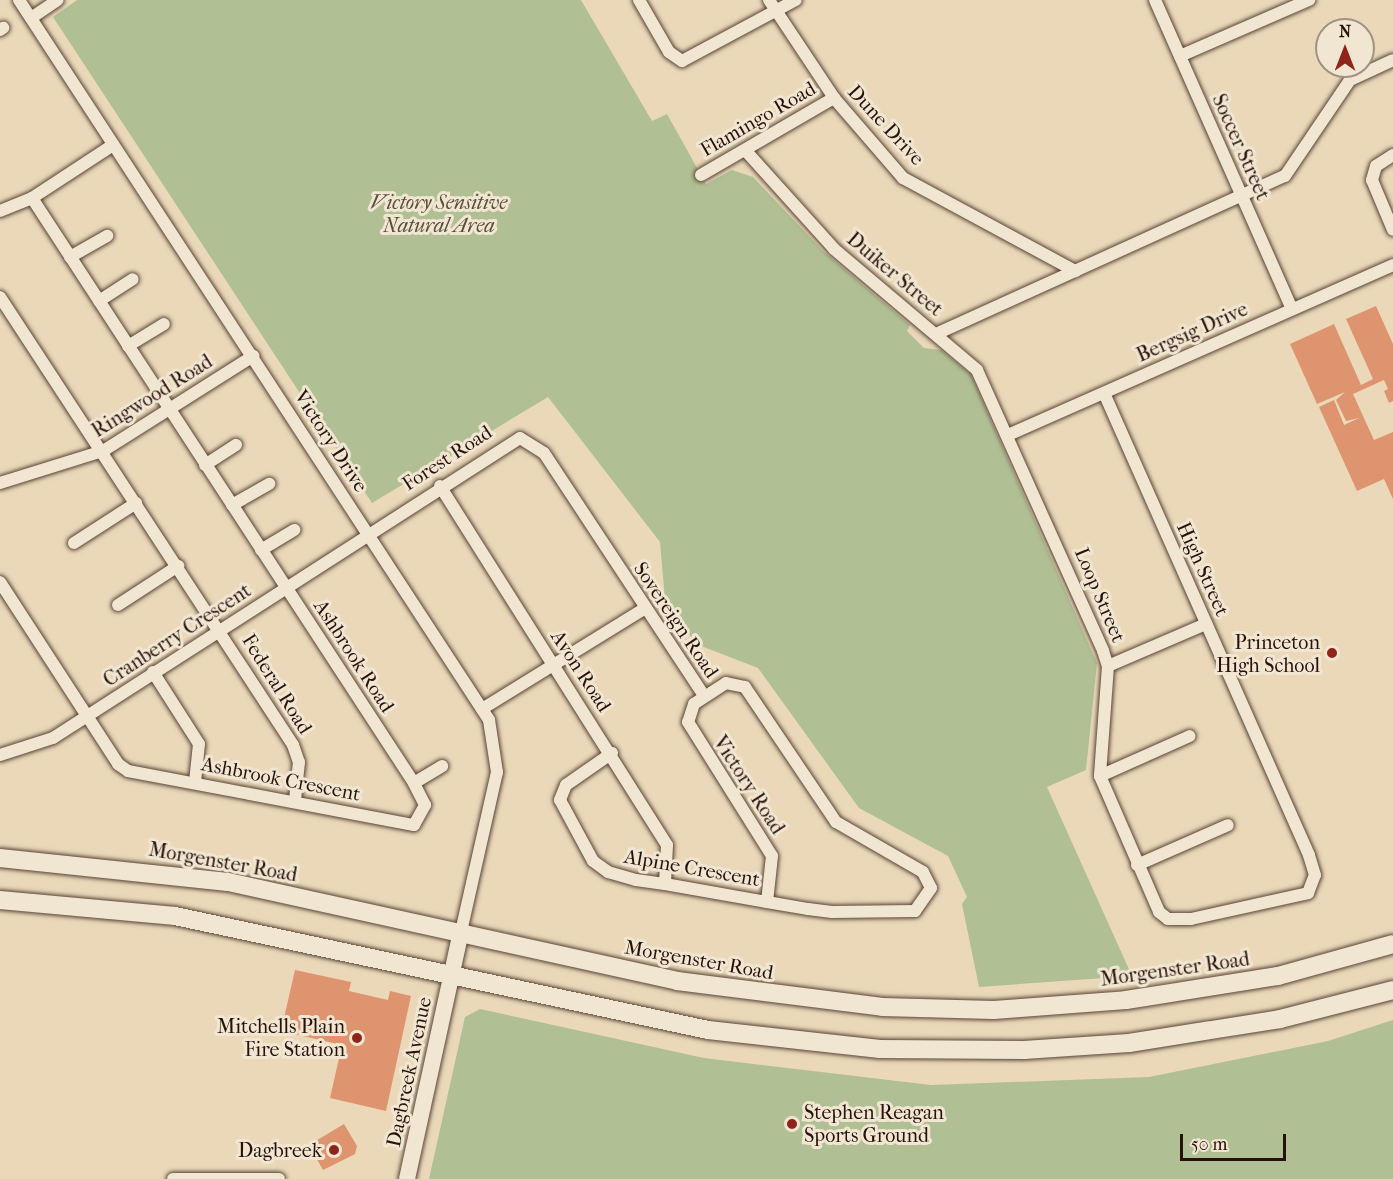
<!DOCTYPE html>
<html>
<head>
<meta charset="utf-8">
<style>
  body { margin:0 }
  #map { position:relative; width:1393px; height:1179px; overflow:hidden; background:#ead8b9; font-family:"IM FELL French Canon",serif }
  div>[style] { position:absolute }
  [style*='--x'] { left:calc(var(--x)*1px); top:calc(var(--y)*1px); width:calc(var(--w)*1px); rotate:calc(var(--a)*1deg) }
  .green>* { inset:0; background:#b0c094 }
  .building>* { inset:0; background:#de956f }
  .roads { filter:drop-shadow(0 0 2px #584436) drop-shadow(0 0 2px #584436) }
  .minor>* { height:12px; margin:-6px; padding:0 6px; transform-origin:6px; border-radius:6px; background:#f1e6d2 }
  .tertiary>* { height:16px; margin:-8px; padding:0 8px; transform-origin:8px; border-radius:8px; background:#f1e6d2 }
  .secondary>* { height:18px; margin:-9px; padding:0 9px; transform-origin:9px; border-radius:9px; background:#f1e6d2 }
  .dots>* { width:16px; height:16px; translate:-50% -50%; box-sizing:border-box; border:3px solid #f1e6d2; border-radius:50% }
  span { translate:-50% -50%; white-space:nowrap; text-align:center; line-height:1.15; -webkit-text-stroke:6px #f1e6d2; paint-order:stroke }
  .street-label { font-size:20px; color:#27120a }
  .park-label { font-size:20px; color:#574f3a; font-style:italic }
  .poi-label { font-size:20px; color:#27120a }
  .right { translate:-100% -50%; text-align:right }
  .left { translate:0 -50%; text-align:left }
  .north { position:absolute; left:1315px; top:18px; width:60px; height:60px; box-sizing:border-box; background:#f1e6d2; border:2px solid #a09182; border-radius:50%; rotate:0deg; font-size:16px; font-weight:700; line-height:24px; text-align:center; color:#27120a }
  .north::after { content:''; display:block; margin:auto; width:21px; height:27px; background:#8f2418; clip-path:polygon(50% 0,100% 100%,50% 72%,0 100%) }
  .scale { position:absolute; left:1180px; top:1134px; width:106px; height:27px; box-sizing:border-box; border:3px solid #27120a; border-top:0; padding-left:8px; font-size:18px; line-height:21px; white-space:nowrap; color:#27120a; -webkit-text-stroke:4px #f1e6d2; paint-order:stroke }
</style>
</head>
<body>
<div id="map">
  <div class="green">
    <div style="clip-path:polygon(77px 0,581px 0,652px 121px,667px 114px,706px 184px,732px 170px,753px 177px,823px 251px,910px 325px,907px 331px,924px 348px,941px 350px,971px 375px,1097px 663px,1086px 770px,1047px 787px,1132px 976px,979px 987px,962px 904px,967px 897px,948px 856px,859px 808px,758px 668px,696px 644px,665px 600px,660px 542px,548px 397px,372px 503px,53px 17px)"></div>
    <div style="clip-path:polygon(480px 1009px,704px 1058px,931px 1085px,1149px 1077px,1328px 1041px,1393px 1020px,1393px 1179px,429px 1179px,465px 1017px)"></div>
  </div>
  <div class="building">
    <div style="clip-path:polygon(1376px 306px,1393px 344px,1393px 401px,1389px 403px,1384px 391px,1388px 389px,1384px 380px,1353px 394px,1374px 440px,1393px 432px,1393px 499px,1384px 479px,1357px 491px,1319px 407px,1334px 400px,1344px 425px,1359px 418px,1346px 421px,1336px 400px,1345px 392px,1317px 404px,1290px 344px,1334px 324px,1361px 385px,1373px 379px,1346px 319px)"></div>
    <div style="clip-path:polygon(295px 970px,351px 982px,349px 991px,388px 1000px,390px 991px,411px 996px,386px 1111px,330px 1098px,342px 1045px,281px 1031px)"></div>
    <div style="clip-path:polygon(344px 1124px,357px 1146px,355px 1154px,323px 1170px,309px 1145px)"></div>
  </div>
  <div class="roads">
    <div class="minor">
      <div style="--x:19;--y:0;--w:860;--a:56.86"></div>
      <div style="--x:489;--y:720;--w:53;--a:81.3"></div>
      <div style="--x:497;--y:772;--w:168;--a:102.7"></div>
      <div style="--x:639;--y:0;--w:60;--a:60"></div>
      <div style="--x:669;--y:52;--w:16;--a:35"></div>
      <div style="--x:682;--y:61;--w:129;--a:-28.2"></div>
      <div style="--x:769;--y:0;--w:118;--a:56.4"></div>
      <div style="--x:834;--y:98;--w:106;--a:49.2"></div>
      <div style="--x:903;--y:178;--w:196;--a:28.4"></div>
      <div style="--x:1155;--y:0;--w:338;--a:66.1"></div>
      <div style="--x:31;--y:18;--w:32;--a:-34"></div>
      <div style="--x:0;--y:30;--w:4;--a:-34"></div>
      <div style="--x:1180;--y:56;--w:141;--a:-23.5"></div>
      <div style="--x:745;--y:150;--w:133;--a:48"></div>
      <div style="--x:834;--y:249;--w:187;--a:40.2"></div>
      <div style="--x:977;--y:370;--w:308;--a:65.8"></div>
      <div style="--x:1103;--y:651;--w:16;--a:72"></div>
      <div style="--x:1108;--y:666;--w:110;--a:94.2"></div>
      <div style="--x:1100;--y:776;--w:148;--a:66.5"></div>
      <div style="--x:1159;--y:912;--w:11;--a:38"></div>
      <div style="--x:1168;--y:919;--w:23;--a:0"></div>
      <div style="--x:1191;--y:919;--w:120;--a:-12.5"></div>
      <div style="--x:1308;--y:893;--w:19;--a:-69"></div>
      <div style="--x:1315;--y:875;--w:21;--a:-107"></div>
      <div style="--x:1309;--y:855;--w:505;--a:-113.93"></div>
      <div style="--x:1393;--y:155;--w:20;--a:147"></div>
      <div style="--x:1376;--y:166;--w:15;--a:106"></div>
      <div style="--x:1372;--y:180;--w:54;--a:67.2"></div>
      <div style="--x:701;--y:175;--w:154;--a:-30.1"></div>
      <div style="--x:32;--y:198;--w:699;--a:56.86"></div>
      <div style="--x:0;--y:211;--w:35;--a:-22"></div>
      <div style="--x:32;--y:198;--w:97;--a:-33.2"></div>
      <div style="--x:70;--y:257;--w:43;--a:-29.6"></div>
      <div style="--x:0;--y:297;--w:535;--a:56.81"></div>
      <div style="--x:293;--y:745;--w:18;--a:71"></div>
      <div style="--x:299;--y:762;--w:38;--a:96"></div>
      <div style="--x:99;--y:301;--w:40;--a:-32.9"></div>
      <div style="--x:936;--y:334;--w:383;--a:-24.4"></div>
      <div style="--x:1285;--y:176;--w:116;--a:-55.9"></div>
      <div style="--x:1350;--y:80;--w:47;--a:-24.9"></div>
      <div style="--x:128;--y:346;--w:42;--a:-31.4"></div>
      <div style="--x:1008;--y:435;--w:421;--a:-23.8"></div>
      <div style="--x:205;--y:465;--w:37;--a:-33"></div>
      <div style="--x:0;--y:483;--w:108;--a:-17.3"></div>
      <div style="--x:103;--y:451;--w:178;--a:-32.3"></div>
      <div style="--x:440;--y:486;--w:425;--a:57.7"></div>
      <div style="--x:667;--y:845;--w:39;--a:93"></div>
      <div style="--x:232;--y:505;--w:43;--a:-29.6"></div>
      <div style="--x:74;--y:543;--w:74;--a:-32.8"></div>
      <div style="--x:261;--y:550;--w:39;--a:-31"></div>
      <div style="--x:0;--y:582;--w:217;--a:57"></div>
      <div style="--x:118;--y:764;--w:12;--a:35"></div>
      <div style="--x:128;--y:771;--w:291;--a:10.7"></div>
      <div style="--x:414;--y:825;--w:23;--a:-61"></div>
      <div style="--x:425;--y:805;--w:25;--a:-117"></div>
      <div style="--x:414;--y:783;--w:33;--a:-31"></div>
      <div style="--x:118;--y:605;--w:72;--a:-33"></div>
      <div style="--x:1108;--y:666;--w:107;--a:-23.2"></div>
      <div style="--x:153;--y:672;--w:85;--a:57.4"></div>
      <div style="--x:199;--y:744;--w:38;--a:96"></div>
      <div style="--x:482;--y:709;--w:190;--a:-31.7"></div>
      <div style="--x:612;--y:753;--w:56;--a:145.2"></div>
      <div style="--x:566;--y:785;--w:16;--a:112"></div>
      <div style="--x:560;--y:800;--w:69;--a:61.6"></div>
      <div style="--x:593;--y:861;--w:19;--a:36"></div>
      <div style="--x:608;--y:872;--w:29;--a:16"></div>
      <div style="--x:636;--y:880;--w:29;--a:8"></div>
      <div style="--x:665;--y:884;--w:104;--a:10"></div>
      <div style="--x:767;--y:902;--w:42;--a:9.7"></div>
      <div style="--x:808;--y:909;--w:24;--a:7"></div>
      <div style="--x:832;--y:912;--w:83;--a:-0.7"></div>
      <div style="--x:915;--y:911;--w:28;--a:-55"></div>
      <div style="--x:931;--y:888;--w:18;--a:-117"></div>
      <div style="--x:923;--y:872;--w:100;--a:-150.1"></div>
      <div style="--x:836;--y:822;--w:163;--a:-124"></div>
      <div style="--x:745;--y:687;--w:19;--a:-168"></div>
      <div style="--x:726;--y:683;--w:38;--a:147"></div>
      <div style="--x:694;--y:704;--w:19;--a:108"></div>
      <div style="--x:688;--y:722;--w:158;--a:57.9"></div>
      <div style="--x:772;--y:856;--w:46;--a:96.2"></div>
      <div style="--x:0;--y:755;--w:56;--a:-17.8"></div>
      <div style="--x:53;--y:738;--w:555;--a:-32.72"></div>
      <div style="--x:520;--y:438;--w:28;--a:32"></div>
      <div style="--x:544;--y:453;--w:291;--a:56.6"></div>
      <div style="--x:1100;--y:776;--w:98;--a:-24"></div>
      <div style="--x:1137;--y:865;--w:99;--a:-23.7"></div>
      <div style="--x:173;--y:1179;--w:106;--a:0"></div>
    </div>
    <div class="tertiary">
      <div style="--x:407;--y:1179;--w:249;--a:-77.7"></div>
    </div>
    <div class="secondary">
      <div style="--x:0;--y:858;--w:229;--a:6"></div>
      <div style="--x:228;--y:882;--w:460;--a:12.4"></div>
      <div style="--x:677;--y:981;--w:207;--a:7.2"></div>
      <div style="--x:882;--y:1007;--w:112;--a:1.5"></div>
      <div style="--x:994;--y:1010;--w:132;--a:-4.3"></div>
      <div style="--x:1126;--y:1000;--w:154;--a:-9"></div>
      <div style="--x:1278;--y:976;--w:119;--a:-15.5"></div>
      <div style="--x:0;--y:900;--w:176;--a:5.2"></div>
      <div style="--x:175;--y:916;--w:545;--a:12.07"></div>
      <div style="--x:708;--y:1030;--w:173;--a:6.3"></div>
      <div style="--x:880;--y:1049;--w:144;--a:0.4"></div>
      <div style="--x:1024;--y:1050;--w:105;--a:-3.8"></div>
      <div style="--x:1129;--y:1043;--w:153;--a:-9"></div>
      <div style="--x:1280;--y:1019;--w:117;--a:-14.4"></div>
    </div>
  </div>
  <div class="dots">
    <div style="left:1332px;top:653px;background:#8f2418"></div>
    <div style="left:357px;top:1038px;background:#8f2418"></div>
    <div style="left:792px;top:1124px;background:#8f2418"></div>
    <div style="left:334px;top:1150px;background:#8f2418"></div>
  </div>
  <div class="street-label">
    <span style="left:758px;top:119px;rotate:-30deg">Flamingo Road</span>
    <span style="left:886px;top:125px;rotate:47deg">Dune Drive</span>
    <span style="left:1241px;top:147px;rotate:66deg">Soccer Street</span>
    <span style="left:895px;top:274px;rotate:40deg">Duiker Street</span>
    <span style="left:1192px;top:332px;rotate:-24deg">Bergsig Drive</span>
    <span style="left:152px;top:396px;rotate:-32deg">Ringwood Road</span>
    <span style="left:331px;top:441px;rotate:57deg">Victory Drive</span>
    <span style="left:447px;top:458px;rotate:-33deg">Forest Road</span>
    <span style="left:1203px;top:569px;rotate:66deg">High Street</span>
    <span style="left:1100px;top:595px;rotate:67deg">Loop Street</span>
    <span style="left:676px;top:620px;rotate:56deg">Sovereign Road</span>
    <span style="left:177px;top:635px;rotate:-33deg">Cranberry Crescent</span>
    <span style="left:354px;top:656px;rotate:57deg">Ashbrook Road</span>
    <span style="left:581px;top:671px;rotate:57deg">Avon Road</span>
    <span style="left:277px;top:684px;rotate:58deg">Federal Road</span>
    <span style="left:281px;top:779px;rotate:11deg">Ashbrook Crescent</span>
    <span style="left:749px;top:785px;rotate:57deg">Victory Road</span>
    <span style="left:223px;top:862px;rotate:10deg">Morgenster Road</span>
    <span style="left:692px;top:868px;rotate:10deg">Alpine Crescent</span>
    <span style="left:699px;top:960px;rotate:10deg">Morgenster Road</span>
    <span style="left:1175px;top:969px;rotate:-8deg">Morgenster Road</span>
    <span style="left:409px;top:1072px;rotate:-78deg">Dagbreek Avenue</span>
  </div>
  <div class="park-label">
    <span style="left:439px;top:214px">Victory Sensitive<br>Natural Area</span>
  </div>
  <div class="poi-label">
    <span class="right" style="left:1320px;top:654px">Princeton<br>High School</span>
    <span class="right" style="left:345px;top:1038px">Mitchells Plain<br>Fire Station</span>
    <span class="left" style="left:804px;top:1124px">Stephen Reagan<br>Sports Ground</span>
    <span class="right" style="left:322px;top:1150px">Dagbreek</span>
  </div>
  <div class="north">N</div>
  <div class="scale">50 m</div>
</div>
</body>
</html>
